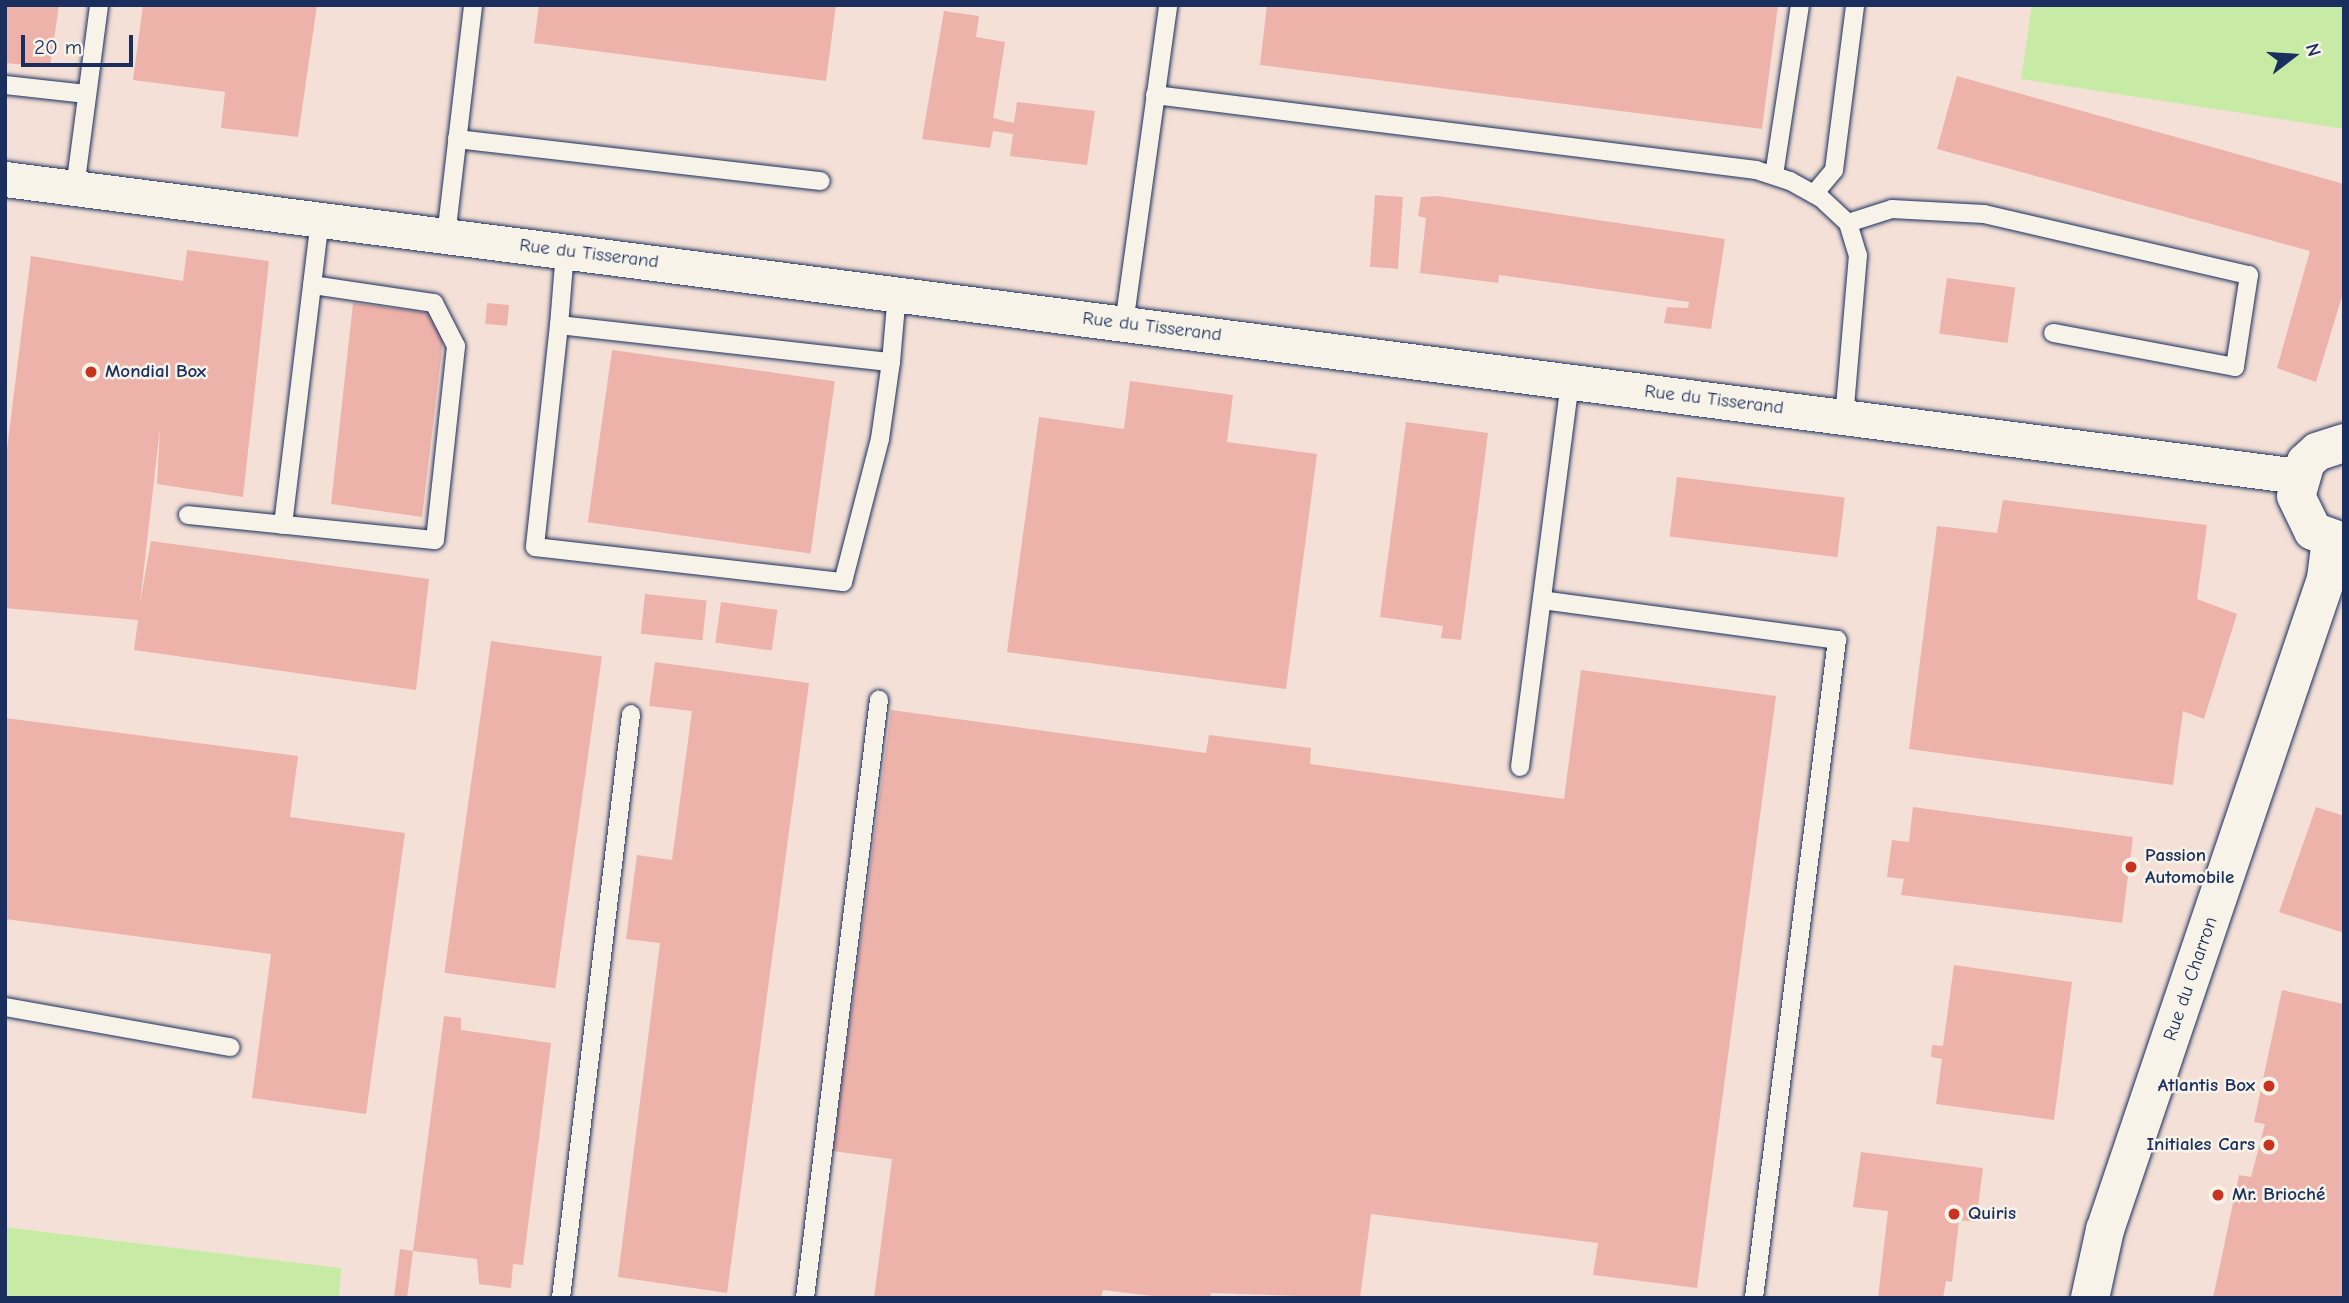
<!DOCTYPE html>
<html>
<head>
<meta charset="utf-8">
<style>
  body { margin:0 }
  #map { position:relative; width:2349px; height:1303px; overflow:hidden; background:#f7f3e8; font-family:"Comic Neue",sans-serif }
  div>[style] { position:absolute }
  [style*='--x'] { left:calc(var(--x)*1px); top:calc(var(--y)*1px); width:calc(var(--w)*1px); rotate:calc(var(--a)*1deg) }
  .built>* { inset:0; background:#f4e0d6 }
  .green>* { inset:0; background:#c7eba5 }
  .building>* { inset:0; background:#edb3ab; transform-origin:0 0 }
  .roads { filter:drop-shadow(0 0 2px #1b2f5e) drop-shadow(0 0 2px #1b2f5e) }
  .lane>* { height:18px; margin:-9px; padding:0 9px; transform-origin:9px; border-radius:9px; background:#f7f3e8 }
  .street>* { height:35px; margin:-17.5px; padding:0 17.5px; transform-origin:17.5px; border-radius:17.5px; background:#f7f3e8 }
  .secondary>* { height:38px; margin:-19px; padding:0 19px; transform-origin:19px; border-radius:19px; background:#f7f3e8 }
  .dots>* { width:19px; height:19px; translate:-50% -50%; box-sizing:border-box; border:4px solid #f7f3e8; border-radius:50% }
  span { translate:-50% -50%; white-space:nowrap; text-align:center; line-height:1.15; -webkit-text-stroke:5px #f7f3e8; paint-order:stroke }
  .street-label { font-size:19px; color:#1b2f5e }
  .poi-label { font-size:19px; color:#1b2f5e; font-weight:700 }
  .left { translate:0 -50%; text-align:left }
  .right { translate:-100% -50%; text-align:right }
  .frame { position:absolute; inset:0; border:7px solid #1b2f5e; pointer-events:none }
  .north { position:absolute; left:2258px; top:21px; width:70px; height:70px; -webkit-text-stroke:5px #f7f3e8; paint-order:stroke; rotate:73deg; font-size:19px; font-weight:700; line-height:28px; text-align:center; color:#1b2f5e }
  .north::after { content:''; display:block; margin:auto; width:24px; height:32px; background:#1b2f5e; clip-path:polygon(50% 0,100% 100%,50% 72%,0 100%) }
  .scale { position:absolute; left:21px; top:35px; width:112px; height:32px; box-sizing:border-box; border:4px solid #1b2f5e; border-top:0; padding-left:9px; font-size:21px; line-height:24px; white-space:nowrap; color:#1b2f5e; -webkit-text-stroke:5px #f7f3e8; paint-order:stroke }
</style>
</head>
<body>
<div id="map">
  <div class="built">
    <div style="clip-path:polygon(5px 5px,2344px 5px,2344px 1298px,339px 1298px,340px 1268px,5px 1227px)"></div>
  </div>
  <div class="green">
    <div style="clip-path:polygon(2032px 5px,2344px 5px,2344px 129px,2021px 79px)"></div>
    <div style="clip-path:polygon(5px 1227px,341px 1268px,339px 1298px,5px 1298px)"></div>
  </div>
  <div class="building">
    <div style="clip-path:polygon(5px 5px,59px 5px,50px 67px,5px 63px)"></div>
    <div style="clip-path:polygon(143px 5px,317px 5px,298px 137px,221px 128px,225px 92px,133px 80px)"></div>
    <div style="clip-path:polygon(539px 5px,836px 5px,826px 81px,534px 43px)"></div>
    <div style="clip-path:polygon(1267px 5px,1778px 5px,1762px 129px,1260px 65px)"></div>
    <div style="clip-path:polygon(944px 11px,979px 16px,976px 37px,1005px 42px,993px 118px,1014px 123px,1017px 102px,1095px 111px,1087px 165px,1010px 156px,1013px 134px,993px 131px,990px 148px,922px 139px)"></div>
    <div style="clip-path:polygon(1957px 76px,2344px 184px,2344px 290px,2316px 382px,2277px 368px,2310px 251px,1937px 149px)"></div>
    <div style="left:1375px;top:195px;width:28px;height:72px;rotate:4deg"></div>
    <div style="clip-path:polygon(1438px 196px,1725px 239px,1711px 329px,1664px 323px,1667px 307px,1688px 308px,1689px 302px,1499px 275px,1498px 283px,1420px 273px,1426px 218px,1418px 216px,1421px 197px)"></div>
    <div style="clip-path:polygon(187px 250px,269px 261px,243px 497px,157px 484px,160px 428px,140px 603px,151px 541px,429px 579px,416px 690px,134px 650px,138px 620px,5px 608px,5px 465px,31px 256px,183px 281px)"></div>
    <div style="left:1947px;top:278px;width:69px;height:56px;rotate:8deg"></div>
    <div style="clip-path:polygon(353px 303px,430px 313px,443px 341px,422px 517px,331px 504px)"></div>
    <div style="left:487px;top:303px;width:22px;height:21px;rotate:5deg"></div>
    <div style="left:612px;top:350px;width:225px;height:174px;rotate:8deg"></div>
    <div style="clip-path:polygon(1130px 381px,1233px 395px,1227px 442px,1317px 454px,1286px 689px,1007px 652px,1039px 417px,1124px 429px)"></div>
    <div style="clip-path:polygon(1406px 422px,1488px 433px,1461px 640px,1441px 638px,1443px 626px,1380px 617px)"></div>
    <div style="left:1677px;top:477px;width:169px;height:60px;rotate:7deg"></div>
    <div style="clip-path:polygon(2003px 500px,2207px 525px,2197px 599px,2237px 614px,2204px 719px,2183px 711px,2173px 785px,1909px 749px,1937px 526px,1997px 533px)"></div>
    <div style="left:645px;top:594px;width:62px;height:40px;rotate:6deg"></div>
    <div style="left:721px;top:602px;width:57px;height:41px;rotate:8deg"></div>
    <div style="left:491px;top:641px;width:112px;height:335px;rotate:8deg"></div>
    <div style="clip-path:polygon(655px 662px,809px 683px,727px 1293px,618px 1277px,660px 943px,626px 939px,637px 855px,672px 860px,692px 711px,649px 706px)"></div>
    <div style="clip-path:polygon(1581px 670px,1776px 696px,1697px 1288px,1593px 1275px,1598px 1243px,1371px 1214px,1360px 1298px,1211px 1293px,1210px 1298px,1168px 1298px,1103px 1290px,1101px 1298px,874px 1298px,892px 1159px,833px 1151px,891px 710px,1206px 753px,1209px 735px,1311px 748px,1310px 764px,1564px 799px)"></div>
    <div style="clip-path:polygon(5px 718px,298px 756px,290px 817px,405px 833px,366px 1114px,252px 1098px,271px 954px,5px 919px)"></div>
    <div style="clip-path:polygon(1913px 807px,2133px 837px,2122px 923px,1901px 895px,1904px 879px,1887px 877px,1892px 840px,1909px 842px)"></div>
    <div style="clip-path:polygon(2316px 807px,2344px 816px,2344px 933px,2279px 912px)"></div>
    <div style="clip-path:polygon(1954px 965px,2072px 982px,2054px 1120px,1936px 1104px,1942px 1059px,1931px 1057px,1932px 1045px,1943px 1046px)"></div>
    <div style="clip-path:polygon(2282px 990px,2344px 1004px,2344px 1298px,2213px 1298px,2239px 1175px,2251px 1177px,2265px 1124px,2254px 1122px)"></div>
    <div style="clip-path:polygon(444px 1016px,461px 1018px,461px 1030px,551px 1043px,523px 1265px,513px 1264px,511px 1288px,479px 1284px,477px 1259px,413px 1251px,407px 1298px,394px 1298px,400px 1249px,413px 1251px)"></div>
    <div style="clip-path:polygon(1861px 1152px,1983px 1168px,1976px 1222px,1959px 1220px,1952px 1282px,1946px 1281px,1943px 1298px,1878px 1298px,1888px 1211px,1853px 1207px)"></div>
  </div>
  <div class="roads">
    <div class="lane">
      <div style="--x:5;--y:85;--w:82;--a:6.3"></div>
      <div style="--x:1155;--y:95;--w:606;--a:7.11"></div>
      <div style="--x:1756;--y:170;--w:36;--a:18"></div>
      <div style="--x:1790;--y:181;--w:35;--a:29"></div>
      <div style="--x:1821;--y:198;--w:37;--a:43"></div>
      <div style="--x:1848;--y:223;--w:34;--a:73"></div>
      <div style="--x:1858;--y:255;--w:163;--a:94.9"></div>
      <div style="--x:457;--y:139;--w:366;--a:6.6"></div>
      <div style="--x:1774;--y:175;--w:172;--a:-81.3"></div>
      <div style="--x:75;--y:188;--w:185;--a:-82.5"></div>
      <div style="--x:1814;--y:194;--w:31;--a:-50"></div>
      <div style="--x:1834;--y:170;--w:166;--a:-82.7"></div>
      <div style="--x:1848;--y:223;--w:46;--a:-17.7"></div>
      <div style="--x:1892;--y:209;--w:92;--a:3.1"></div>
      <div style="--x:1984;--y:214;--w:272;--a:13"></div>
      <div style="--x:2249;--y:275;--w:93;--a:98.7"></div>
      <div style="--x:2235;--y:367;--w:185;--a:-169.4"></div>
      <div style="--x:446;--y:236;--w:233;--a:-83.3"></div>
      <div style="--x:565;--y:251;--w:74;--a:94.6"></div>
      <div style="--x:559;--y:325;--w:334;--a:6.4"></div>
      <div style="--x:891;--y:362;--w:68;--a:-85"></div>
      <div style="--x:1124;--y:324;--w:322;--a:-82.1"></div>
      <div style="--x:559;--y:325;--w:223;--a:96.2"></div>
      <div style="--x:535;--y:547;--w:310;--a:6.5"></div>
      <div style="--x:843;--y:582;--w:148;--a:-75.5"></div>
      <div style="--x:880;--y:439;--w:78;--a:-81.9"></div>
      <div style="--x:188;--y:515;--w:248;--a:5.8"></div>
      <div style="--x:435;--y:540;--w:195;--a:-83.8"></div>
      <div style="--x:456;--y:346;--w:48;--a:-117.1"></div>
      <div style="--x:434;--y:303;--w:123;--a:-171.6"></div>
      <div style="--x:283;--y:525;--w:307;--a:-83.1"></div>
      <div style="--x:1542;--y:600;--w:298;--a:7.7"></div>
      <div style="--x:1837;--y:640;--w:663;--a:97.19"></div>
      <div style="--x:1520;--y:767;--w:389;--a:-82.6"></div>
      <div style="--x:5;--y:1007;--w:229;--a:10.1"></div>
      <div style="--x:561;--y:1298;--w:588;--a:-83.16"></div>
      <div style="--x:805;--y:1298;--w:603;--a:-82.95"></div>
    </div>
    <div class="street">
      <div style="--x:5;--y:179;--w:2312;--a:7.38"></div>
    </div>
    <div class="secondary">
      <div style="--x:2344;--y:443;--w:28;--a:162"></div>
      <div style="--x:2317;--y:452;--w:15;--a:138"></div>
      <div style="--x:2306;--y:462;--w:35;--a:106"></div>
      <div style="--x:2296;--y:496;--w:39;--a:64"></div>
      <div style="--x:2313;--y:531;--w:33;--a:20"></div>
      <div style="--x:2090;--y:1298;--w:70;--a:-77.6"></div>
      <div style="--x:2105;--y:1230;--w:687;--a:-71.25"></div>
      <div style="--x:2326;--y:579;--w:39;--a:-83"></div>
    </div>
  </div>
  <div class="dots">
    <div style="left:91px;top:372px;background:#c8321e"></div>
    <div style="left:2131px;top:867px;background:#c8321e"></div>
    <div style="left:2269px;top:1086px;background:#c8321e"></div>
    <div style="left:2269px;top:1145px;background:#c8321e"></div>
    <div style="left:2218px;top:1195px;background:#c8321e"></div>
    <div style="left:1954px;top:1214px;background:#c8321e"></div>
  </div>
  <div class="street-label">
    <span style="left:589px;top:254px;rotate:7deg">Rue du Tisserand</span>
    <span style="left:1152px;top:327px;rotate:7deg">Rue du Tisserand</span>
    <span style="left:1714px;top:400px;rotate:7deg">Rue du Tisserand</span>
    <span style="left:2191px;top:979px;rotate:-71deg">Rue du Charron</span>
  </div>
  <div class="poi-label">
    <span class="left" style="left:105px;top:372px">Mondial Box</span>
    <span class="left" style="left:2145px;top:867px">Passion<br>Automobile</span>
    <span class="right" style="left:2255px;top:1086px">Atlantis Box</span>
    <span class="right" style="left:2255px;top:1145px">Initiales Cars</span>
    <span class="left" style="left:2232px;top:1195px">Mr. Brioché</span>
    <span class="left" style="left:1968px;top:1214px">Quiris</span>
  </div>
  <div class="frame"></div>
  <div class="north">N</div>
  <div class="scale">20 m</div>
</div>
</body>
</html>
